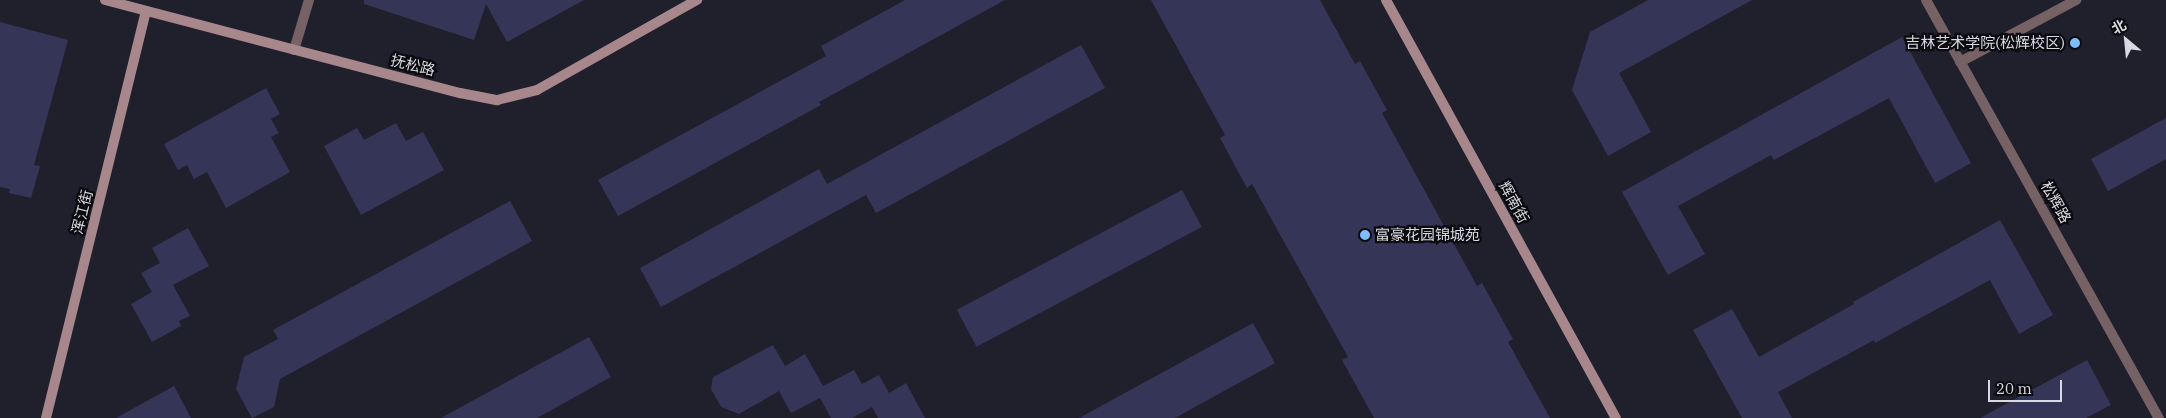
<!DOCTYPE html>
<html>
<head>
<meta charset="utf-8">
<style>
  body { margin:0 }
  #map { position:relative; width:2166px; height:418px; overflow:hidden; background:#1f202c; font-family:"IBM Plex Serif","Noto Sans SC",serif }
  div>[style] { position:absolute }
  [style*='--x'] { left:calc(var(--x)*1px); top:calc(var(--y)*1px); width:calc(var(--w)*1px); rotate:calc(var(--a)*1deg) }
  .building>* { inset:0; background:#353557; transform-origin:0 0 }
  .street>* { height:10px; margin:-5px; padding:0 5px; transform-origin:5px; border-radius:5px; background:#766265 }
  .secondary>* { height:10px; margin:-5px; padding:0 5px; transform-origin:5px; border-radius:5px; background:#a7878b }
  .dots>* { width:14px; height:14px; translate:-50% -50%; box-sizing:border-box; border:2px solid #0a0a0f; border-radius:50% }
  span { translate:-50% -50%; white-space:nowrap; text-align:center; line-height:1.15; -webkit-text-stroke:4.5px #0a0a0f; paint-order:stroke }
  .poi-label { font-size:15px; color:#d9d9e2 }
  .right { translate:-100% -50%; text-align:right }
  .left { translate:0 -50%; text-align:left }
  .street-label { font-size:15px; color:#d9d9e2 }
  .north { position:absolute; left:2101px; top:15px; width:50px; height:50px; -webkit-text-stroke:4px #0a0a0f; paint-order:stroke; rotate:332deg; font-size:14px; font-weight:700; line-height:20px; text-align:center; color:#d9d9e2 }
  .north::after { content:''; display:block; margin:auto; width:18px; height:22px; background:#d9d9e2; clip-path:polygon(50% 0,100% 100%,50% 72%,0 100%) }
  .scale { position:absolute; left:1988px; top:380px; width:74px; height:22px; box-sizing:border-box; border:2px solid #d9d9e2; border-top:0; padding-left:6px; font-size:15px; line-height:18px; white-space:nowrap; color:#d9d9e2; -webkit-text-stroke:4px #0a0a0f; paint-order:stroke }
</style>
</head>
<body>
<div id="map">
  <div class="building">
    <div style="clip-path:polygon(364px 0,584px 0,507px 42px,486px 4px,474px 40px,364px 4px)"></div>
    <div style="clip-path:polygon(905px 0,1005px 0,819px 102px,821px 105px,618px 216px,598px 180px,826px 56px,821px 46px)"></div>
    <div style="clip-path:polygon(1151px 0,1320px 0,1355px 64px,1360px 61px,1387px 110px,1382px 113px,1477px 286px,1482px 283px,1513px 339px,1508px 342px,1550px 418px,1374px 418px,1342px 360px,1348px 357px,1252px 184px,1247px 188px,1220px 138px,1225px 135px)"></div>
    <div style="clip-path:polygon(1648px 0,1752px 0,1619px 73px,1651px 132px,1608px 156px,1572px 90px,1590px 32px)"></div>
    <div style="clip-path:polygon(0 22px,68px 40px,34px 165px,40px 166px,31px 198px,9px 193px,10px 189px,0 187px)"></div>
    <div style="clip-path:polygon(1902px 37px,1971px 163px,1935px 183px,1889px 98px,1774px 160px,1771px 155px,1678px 206px,1705px 254px,1668px 275px,1622px 192px)"></div>
    <div style="clip-path:polygon(1081px 45px,1105px 88px,876px 213px,866px 195px,661px 307px,640px 268px,819px 169px,827px 184px)"></div>
    <div style="clip-path:polygon(266px 88px,280px 114px,271px 119px,279px 133px,271px 137px,290px 172px,226px 208px,207px 172px,194px 179px,187px 165px,178px 170px,164px 144px)"></div>
    <div style="clip-path:polygon(2166px 118px,2166px 159px,2108px 191px,2091px 159px)"></div>
    <div style="clip-path:polygon(396px 123px,406px 141px,423px 132px,444px 170px,361px 215px,324px 146px,357px 128px,364px 140px)"></div>
    <div style="left:1182px;top:190px;width:42px;height:255px;rotate:62deg"></div>
    <div style="clip-path:polygon(510px 201px,532px 241px,280px 379px,274px 407px,252px 418px,236px 389px,244px 357px,278px 339px,273px 330px)"></div>
    <div style="clip-path:polygon(2000px 220px,2053px 315px,2019px 334px,1990px 280px,1875px 343px,1874px 340px,1778px 392px,1792px 418px,1742px 418px,1693px 330px,1732px 309px,1759px 357px,1854px 304px,1853px 302px)"></div>
    <div style="clip-path:polygon(188px 228px,209px 266px,173px 285px,190px 316px,179px 321px,181px 326px,152px 342px,131px 304px,152px 292px,141px 273px,160px 263px,152px 248px)"></div>
    <div style="clip-path:polygon(1253px 323px,1275px 363px,1175px 418px,1079px 418px)"></div>
    <div style="clip-path:polygon(589px 337px,611px 377px,537px 418px,441px 418px)"></div>
    <div style="clip-path:polygon(773px 345px,785px 366px,805px 354px,823px 386px,854px 370px,862px 384px,879px 375px,889px 393px,906px 383px,925px 418px,878px 418px,872px 407px,852px 418px,831px 418px,820px 398px,791px 413px,779px 391px,739px 414px,721px 407px,711px 389px,713px 377px)"></div>
    <div style="clip-path:polygon(2087px 360px,2111px 405px,2086px 418px,1980px 418px)"></div>
    <div style="clip-path:polygon(174px 386px,191px 418px,116px 418px)"></div>
  </div>
  <div class="street">
    <div style="--x:1926;--y:0;--w:479;--a:60.9"></div>
    <div style="--x:294;--y:50;--w:52;--a:-73.3"></div>
    <div style="--x:1960;--y:62;--w:132;--a:-28.1"></div>
  </div>
  <div class="secondary">
    <div style="--x:105;--y:0;--w:367;--a:14.7"></div>
    <div style="--x:460;--y:93;--w:38;--a:11"></div>
    <div style="--x:497;--y:100;--w:41;--a:-14"></div>
    <div style="--x:537;--y:90;--w:184;--a:-29.4"></div>
    <div style="--x:1386;--y:0;--w:477;--a:61.2"></div>
    <div style="--x:46;--y:418;--w:418;--a:-76.2"></div>
  </div>
  <div class="dots">
    <div style="left:2075px;top:43px;background:#7ebdf9"></div>
    <div style="left:1365px;top:235px;background:#7ebdf9"></div>
  </div>
  <div class="poi-label">
    <span class="right" style="left:2065px;top:43px">吉林艺术学院(松辉校区)</span>
    <span class="left" style="left:1375px;top:235px">富豪花园锦城苑</span>
  </div>
  <div class="street-label">
    <span style="left:413px;top:65px;rotate:14deg">抚松路</span>
    <span style="left:1514px;top:202px;rotate:61deg">辉南街</span>
    <span style="left:2056px;top:202px;rotate:61deg">松辉路</span>
    <span style="left:82px;top:212px;rotate:-76deg">浑江街</span>
  </div>
  <div class="north">北</div>
  <div class="scale">20 m</div>
</div>
</body>
</html>
